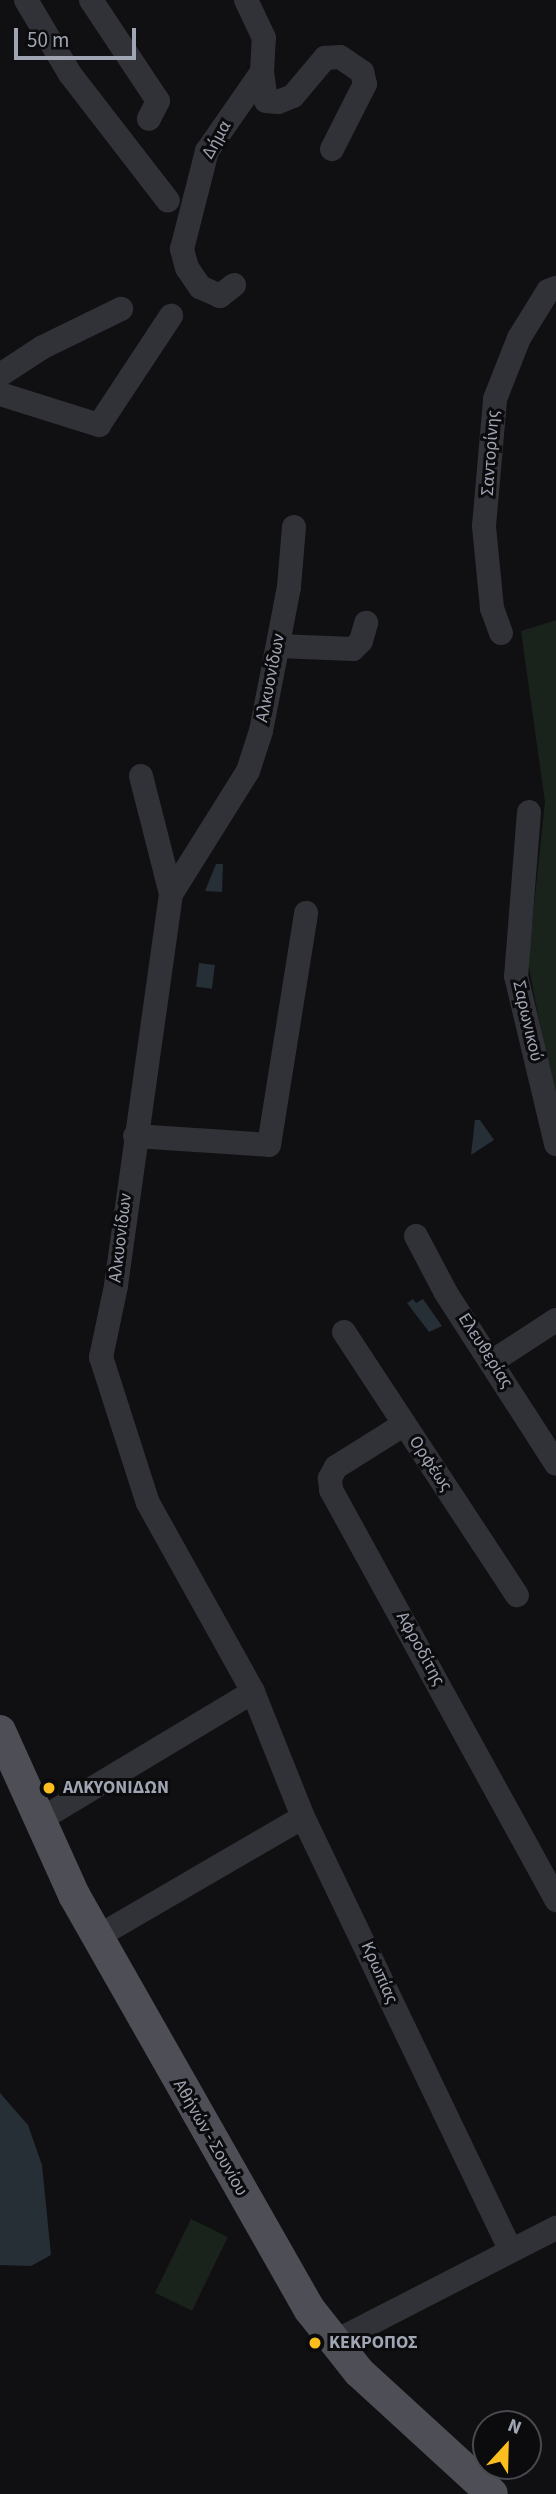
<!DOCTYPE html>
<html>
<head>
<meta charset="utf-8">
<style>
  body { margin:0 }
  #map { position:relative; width:556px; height:2494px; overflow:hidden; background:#101012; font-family:"Source Sans 3",sans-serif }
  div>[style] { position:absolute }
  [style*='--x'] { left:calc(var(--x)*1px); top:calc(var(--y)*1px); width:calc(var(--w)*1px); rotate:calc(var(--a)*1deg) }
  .green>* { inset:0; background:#1a221c; transform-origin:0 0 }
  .water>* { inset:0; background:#262e36; transform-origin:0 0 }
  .minor>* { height:24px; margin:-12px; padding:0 12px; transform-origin:12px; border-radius:12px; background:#313237 }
  .major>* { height:32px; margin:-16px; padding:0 16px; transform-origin:16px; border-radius:16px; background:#4d4e56 }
  .dots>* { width:19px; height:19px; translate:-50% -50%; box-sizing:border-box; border:4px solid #0b0b0d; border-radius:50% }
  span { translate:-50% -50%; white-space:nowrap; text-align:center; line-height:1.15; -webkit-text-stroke:6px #0b0b0d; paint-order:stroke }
  .street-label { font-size:18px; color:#a0a5b3 }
  .poi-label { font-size:18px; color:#a0a5b3; font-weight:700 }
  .left { translate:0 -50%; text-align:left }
  .north { position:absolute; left:472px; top:2410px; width:70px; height:70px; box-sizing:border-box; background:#0b0b0d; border:2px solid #47494f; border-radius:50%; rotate:22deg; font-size:19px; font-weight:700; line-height:28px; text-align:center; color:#a0a5b3 }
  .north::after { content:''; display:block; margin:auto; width:24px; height:32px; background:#fcbe1e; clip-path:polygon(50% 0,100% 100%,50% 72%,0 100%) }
  .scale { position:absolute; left:14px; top:28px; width:122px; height:32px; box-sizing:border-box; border:4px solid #a0a5b3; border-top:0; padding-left:9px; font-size:21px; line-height:24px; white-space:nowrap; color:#a0a5b3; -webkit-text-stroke:5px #0b0b0d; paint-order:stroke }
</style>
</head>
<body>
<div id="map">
  <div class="green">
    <div style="clip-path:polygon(556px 620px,556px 1099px,554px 1099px,528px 962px,545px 802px,521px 631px)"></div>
    <div style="left:191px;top:2219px;width:41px;height:82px;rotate:26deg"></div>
  </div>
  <div class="water">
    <div style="clip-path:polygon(216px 864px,223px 864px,222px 892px,205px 891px)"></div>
    <div style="left:199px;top:963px;width:16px;height:24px;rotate:7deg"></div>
    <div style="clip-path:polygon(475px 1120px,480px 1120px,494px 1140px,471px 1155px)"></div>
    <div style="clip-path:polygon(413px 1299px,416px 1303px,423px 1299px,442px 1326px,429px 1332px,407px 1303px)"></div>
    <div style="clip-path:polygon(0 2093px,28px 2125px,42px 2165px,51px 2255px,31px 2266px,0 2265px)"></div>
  </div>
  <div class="minor">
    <div style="--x:26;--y:0;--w:86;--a:59.3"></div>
    <div style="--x:70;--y:74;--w:160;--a:52.3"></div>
    <div style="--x:91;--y:0;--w:121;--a:56.4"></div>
    <div style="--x:158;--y:101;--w:20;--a:117"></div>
    <div style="--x:262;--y:72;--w:29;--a:82"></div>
    <div style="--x:266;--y:101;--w:12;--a:5"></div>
    <div style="--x:278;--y:102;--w:16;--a:-22"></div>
    <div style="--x:293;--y:96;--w:50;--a:-49.9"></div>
    <div style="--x:325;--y:58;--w:15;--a:-4"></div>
    <div style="--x:340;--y:57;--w:27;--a:34"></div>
    <div style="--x:362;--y:72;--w:12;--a:76"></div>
    <div style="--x:365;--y:84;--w:73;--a:116.9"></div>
    <div style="--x:234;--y:285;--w:18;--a:142"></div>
    <div style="--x:220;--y:296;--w:22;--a:-156"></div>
    <div style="--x:200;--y:287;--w:23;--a:-124"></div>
    <div style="--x:187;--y:268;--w:20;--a:-105"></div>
    <div style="--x:182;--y:249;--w:101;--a:-75.7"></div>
    <div style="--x:207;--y:151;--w:96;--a:-55.2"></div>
    <div style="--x:262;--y:72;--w:34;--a:-87"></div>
    <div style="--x:264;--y:38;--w:42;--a:-115.3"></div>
    <div style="--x:0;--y:375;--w:51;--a:-33.1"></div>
    <div style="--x:43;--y:347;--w:87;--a:-26"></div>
    <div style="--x:0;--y:394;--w:104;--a:17.4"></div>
    <div style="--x:99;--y:425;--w:131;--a:-56.6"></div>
    <div style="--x:294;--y:527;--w:60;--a:94.8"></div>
    <div style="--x:289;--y:587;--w:147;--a:101"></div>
    <div style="--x:261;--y:731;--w:42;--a:108"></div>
    <div style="--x:248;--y:771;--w:145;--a:122"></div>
    <div style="--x:171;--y:894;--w:396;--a:98"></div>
    <div style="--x:116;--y:1286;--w:73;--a:101.9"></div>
    <div style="--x:101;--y:1357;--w:153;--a:72.2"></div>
    <div style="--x:148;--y:1503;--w:216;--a:60.9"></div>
    <div style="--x:253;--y:1692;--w:135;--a:68.2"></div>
    <div style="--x:303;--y:1817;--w:481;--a:64.4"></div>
    <div style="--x:501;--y:633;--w:27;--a:-110"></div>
    <div style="--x:492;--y:608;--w:82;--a:-95.6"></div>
    <div style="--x:484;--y:526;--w:127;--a:-85"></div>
    <div style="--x:495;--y:399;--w:66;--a:-68.5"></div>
    <div style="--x:519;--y:338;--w:55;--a:-58.3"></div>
    <div style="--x:548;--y:291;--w:9;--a:-21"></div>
    <div style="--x:278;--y:646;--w:75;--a:2.3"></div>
    <div style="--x:353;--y:649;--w:11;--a:-45"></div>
    <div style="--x:361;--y:641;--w:19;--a:-74"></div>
    <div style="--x:141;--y:776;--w:122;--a:75.7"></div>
    <div style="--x:529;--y:812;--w:165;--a:94.5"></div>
    <div style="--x:516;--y:976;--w:173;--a:76.6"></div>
    <div style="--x:135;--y:1136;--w:134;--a:3.8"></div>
    <div style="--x:269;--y:1145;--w:235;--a:-80.9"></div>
    <div style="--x:416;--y:1236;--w:64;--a:62.2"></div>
    <div style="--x:446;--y:1293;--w:203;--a:57.2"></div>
    <div style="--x:344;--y:1332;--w:315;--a:56.7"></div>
    <div style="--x:493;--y:1361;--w:75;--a:-33.1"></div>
    <div style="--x:403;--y:1425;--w:79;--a:147.9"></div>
    <div style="--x:336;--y:1467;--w:13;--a:119"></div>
    <div style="--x:330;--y:1478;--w:12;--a:85"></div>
    <div style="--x:331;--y:1490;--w:468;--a:61.2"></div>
    <div style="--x:38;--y:1821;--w:251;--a:-31"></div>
    <div style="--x:97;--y:1937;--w:238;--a:-30.2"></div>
    <div style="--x:334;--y:2342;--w:250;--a:-27.2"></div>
  </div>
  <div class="major">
    <div style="--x:0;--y:1731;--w:180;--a:65.7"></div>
    <div style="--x:74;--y:1895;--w:477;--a:60.4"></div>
    <div style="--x:310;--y:2310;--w:79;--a:51.7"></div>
    <div style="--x:359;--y:2372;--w:180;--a:42.5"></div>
  </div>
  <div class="dots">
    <div style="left:49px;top:1788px;background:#fcbe1e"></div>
    <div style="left:315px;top:2343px;background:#fcbe1e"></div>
  </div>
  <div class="street-label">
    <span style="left:217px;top:140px;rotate:-61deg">Δήμα</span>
    <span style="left:491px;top:453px;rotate:-86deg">Σαντορίνης</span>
    <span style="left:271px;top:678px;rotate:-79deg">Αλκυονίδων</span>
    <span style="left:527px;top:1021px;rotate:77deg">Σαρωνικού</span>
    <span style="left:121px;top:1238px;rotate:-83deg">Αλκυονίδων</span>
    <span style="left:485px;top:1351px;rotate:57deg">Ελευθερίας</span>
    <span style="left:430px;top:1464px;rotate:56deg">Ορφέως</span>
    <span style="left:420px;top:1649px;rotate:61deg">Αφροδίτης</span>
    <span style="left:379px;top:1973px;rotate:66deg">Κρωπίας</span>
    <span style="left:210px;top:2138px;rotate:60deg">Αθήνών - Σουνίου</span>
  </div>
  <div class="poi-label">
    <span class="left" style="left:63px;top:1788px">ΑΛΚΥΟΝΙΔΩΝ</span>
    <span class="left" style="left:329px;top:2343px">ΚΕΚΡΟΠΟΣ</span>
  </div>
  <div class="north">N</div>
  <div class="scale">50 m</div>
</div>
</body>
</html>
